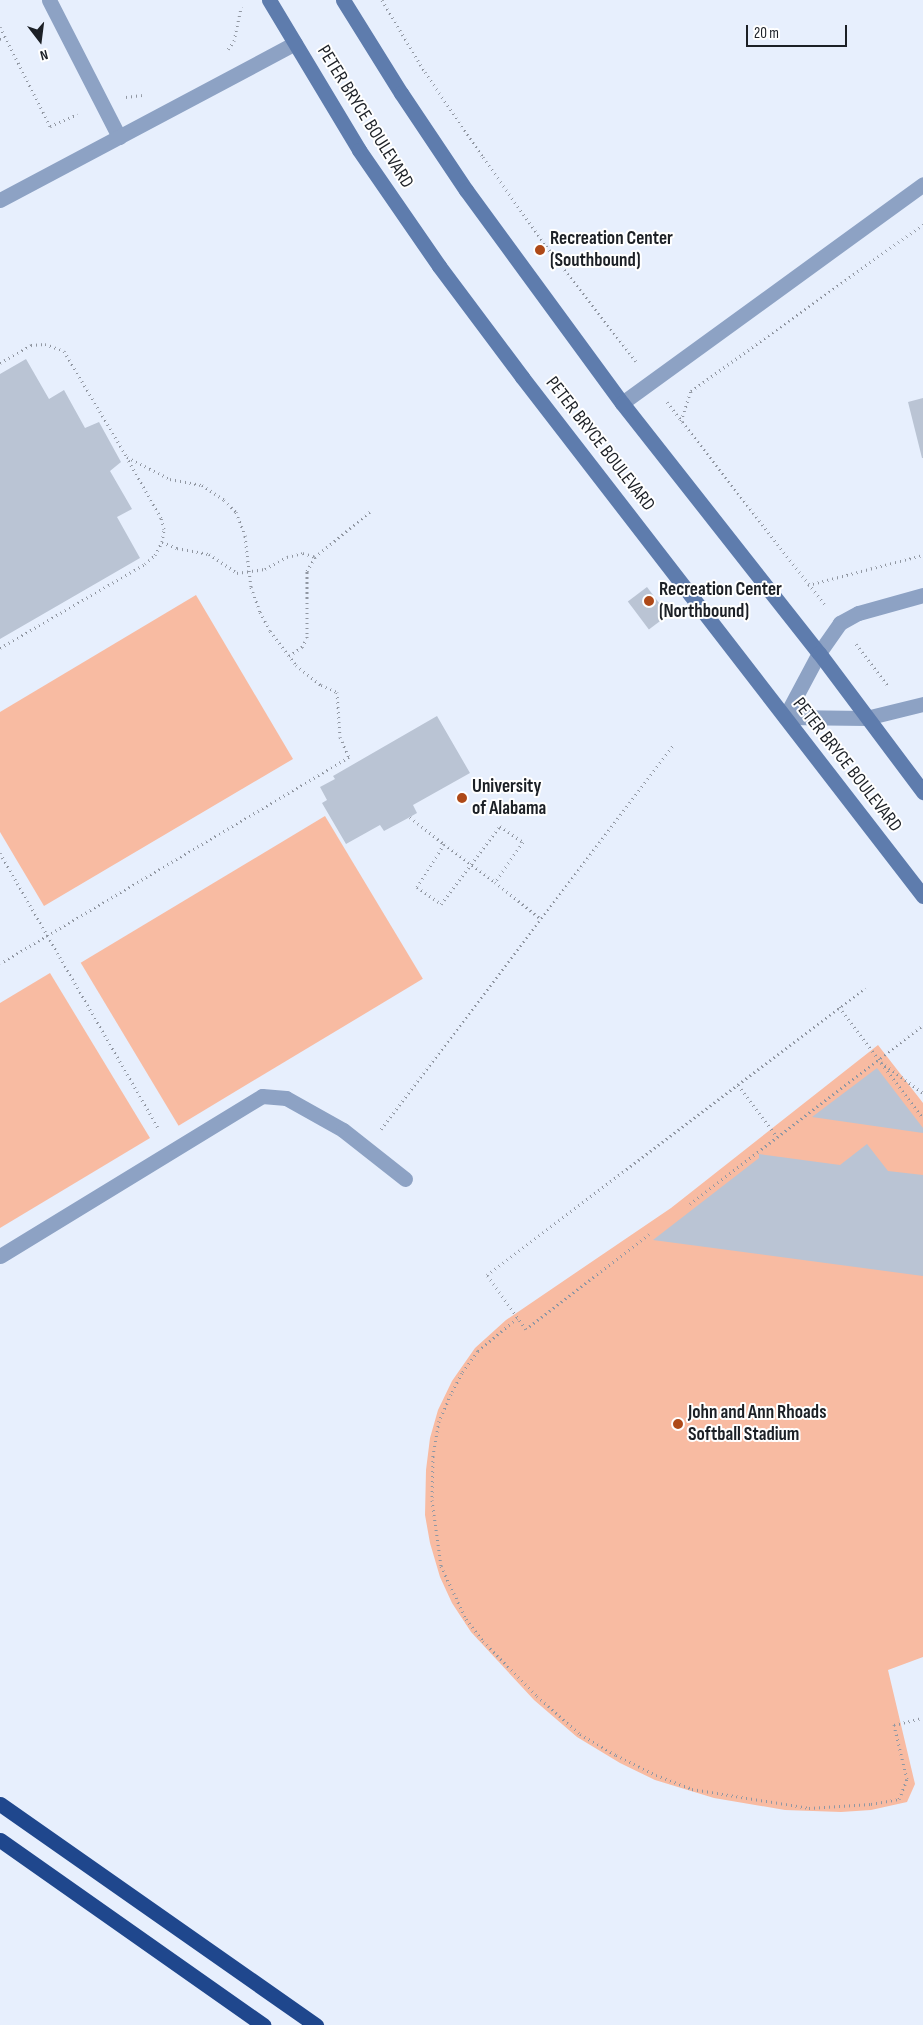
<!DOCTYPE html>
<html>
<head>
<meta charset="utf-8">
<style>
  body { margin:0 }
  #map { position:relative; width:923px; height:2025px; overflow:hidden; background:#e7effd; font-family:"Sofia Sans Condensed",sans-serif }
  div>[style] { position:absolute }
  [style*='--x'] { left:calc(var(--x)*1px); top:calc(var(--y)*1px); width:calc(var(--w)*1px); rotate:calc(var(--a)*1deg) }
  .green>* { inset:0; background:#f8bba2; transform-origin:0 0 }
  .building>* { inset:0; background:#bac4d4; transform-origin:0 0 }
  .path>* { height:3px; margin-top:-1.5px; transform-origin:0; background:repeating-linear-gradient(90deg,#9197a2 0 1px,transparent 0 5px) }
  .lane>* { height:15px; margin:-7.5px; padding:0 7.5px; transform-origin:7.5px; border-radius:7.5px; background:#8da2c4 }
  .street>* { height:15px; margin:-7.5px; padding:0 7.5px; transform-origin:7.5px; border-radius:7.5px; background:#8da2c4 }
  .secondary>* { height:15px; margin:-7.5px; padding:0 7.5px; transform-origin:7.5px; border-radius:7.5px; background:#5e7cad }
  .highway>* { height:15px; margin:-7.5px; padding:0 7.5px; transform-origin:7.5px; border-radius:7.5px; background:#1f478d }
  .dots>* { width:14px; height:14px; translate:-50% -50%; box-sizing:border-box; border:2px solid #fff; border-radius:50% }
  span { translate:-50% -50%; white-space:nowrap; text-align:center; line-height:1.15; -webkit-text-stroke:4px #fff; paint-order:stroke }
  .street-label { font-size:19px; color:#1c2026 }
  .poi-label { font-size:19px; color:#1c2026; font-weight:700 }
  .left { translate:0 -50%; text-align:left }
  .north { position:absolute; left:15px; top:15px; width:50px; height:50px; -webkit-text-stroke:4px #fff; paint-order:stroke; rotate:165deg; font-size:14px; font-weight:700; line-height:20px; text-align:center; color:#1c2026 }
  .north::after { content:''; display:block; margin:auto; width:18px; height:22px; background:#1c2026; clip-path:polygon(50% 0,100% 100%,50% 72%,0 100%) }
  .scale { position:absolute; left:746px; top:25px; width:101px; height:22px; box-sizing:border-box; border:2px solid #1c2026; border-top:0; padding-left:6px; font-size:15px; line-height:18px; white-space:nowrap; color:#1c2026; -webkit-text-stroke:4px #fff; paint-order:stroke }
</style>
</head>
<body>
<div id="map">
  <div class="green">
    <div style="clip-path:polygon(196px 595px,293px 759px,44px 906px,0 832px,0 712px)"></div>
    <div style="left:325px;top:816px;width:190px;height:285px;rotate:59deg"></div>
    <div style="clip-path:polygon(50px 973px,150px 1138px,0 1228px,0 1003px)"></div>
    <div style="clip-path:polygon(878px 1045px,923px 1103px,923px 1657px,888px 1670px,915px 1784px,907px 1802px,871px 1810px,841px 1812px,785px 1810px,714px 1798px,655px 1780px,620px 1763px,577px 1737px,534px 1700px,471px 1632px,452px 1603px,440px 1577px,430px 1543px,425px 1515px,426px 1470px,430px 1438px,438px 1410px,452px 1381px,475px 1348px,506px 1320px,671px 1208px)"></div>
  </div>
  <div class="building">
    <div style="clip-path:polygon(26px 359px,49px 399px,64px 390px,85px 428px,99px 422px,121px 462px,110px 471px,132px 509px,117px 517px,140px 558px,0 639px,0 374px)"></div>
    <div style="clip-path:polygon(923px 398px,923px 458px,922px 458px,908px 402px)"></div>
    <div style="left:647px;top:587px;width:35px;height:24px;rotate:53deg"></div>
    <div style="clip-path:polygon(437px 716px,470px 773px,413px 805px,417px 813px,410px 817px,384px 831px,380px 825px,346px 844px,322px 803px,327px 800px,320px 787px,335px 779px,333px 776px)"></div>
    <div style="clip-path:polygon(877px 1068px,923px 1128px,923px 1133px,812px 1117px)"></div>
    <div style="clip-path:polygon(867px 1144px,888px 1171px,923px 1175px,923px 1276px,653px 1240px,759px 1158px,759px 1154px,840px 1165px)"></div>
  </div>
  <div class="path">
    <div style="--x:382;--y:0;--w:84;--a:59.2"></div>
    <div style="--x:425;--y:72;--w:103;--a:55.7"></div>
    <div style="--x:483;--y:157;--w:109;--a:54.7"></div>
    <div style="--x:546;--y:246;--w:146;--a:52"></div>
    <div style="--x:0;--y:27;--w:111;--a:63.2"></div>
    <div style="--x:50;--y:126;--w:30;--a:-23"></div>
    <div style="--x:0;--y:39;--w:5;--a:-22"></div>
    <div style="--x:228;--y:49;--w:10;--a:-53"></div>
    <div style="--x:234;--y:41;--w:35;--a:-78"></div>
    <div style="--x:126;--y:97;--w:16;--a:-7"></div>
    <div style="--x:0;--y:363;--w:36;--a:-30"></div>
    <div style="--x:31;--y:345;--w:14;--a:-4"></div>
    <div style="--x:45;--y:344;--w:20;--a:20"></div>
    <div style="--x:64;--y:351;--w:123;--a:59.3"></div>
    <div style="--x:127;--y:457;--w:48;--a:27.1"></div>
    <div style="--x:170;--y:479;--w:33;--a:11"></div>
    <div style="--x:202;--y:485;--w:27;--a:34"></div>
    <div style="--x:224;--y:500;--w:17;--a:45"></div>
    <div style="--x:236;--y:512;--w:26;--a:69"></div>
    <div style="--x:245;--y:536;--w:51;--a:83.3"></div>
    <div style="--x:251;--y:587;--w:27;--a:70"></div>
    <div style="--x:260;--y:612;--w:21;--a:62"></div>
    <div style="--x:270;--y:631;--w:43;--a:52.6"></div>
    <div style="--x:296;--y:665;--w:32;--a:39"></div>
    <div style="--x:321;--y:685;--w:17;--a:24"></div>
    <div style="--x:337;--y:692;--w:45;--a:86.2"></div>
    <div style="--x:340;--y:737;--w:22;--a:66"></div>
    <div style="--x:349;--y:757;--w:405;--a:149.4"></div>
    <div style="--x:667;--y:402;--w:256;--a:52.1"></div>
    <div style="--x:681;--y:421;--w:32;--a:-72"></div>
    <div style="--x:691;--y:391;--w:286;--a:-35.7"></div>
    <div style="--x:162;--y:542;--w:16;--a:22"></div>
    <div style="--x:177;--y:548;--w:33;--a:11"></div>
    <div style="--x:209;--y:554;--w:34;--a:34"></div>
    <div style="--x:237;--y:573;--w:28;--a:-8"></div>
    <div style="--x:265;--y:569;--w:25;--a:-29"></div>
    <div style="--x:287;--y:557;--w:16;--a:-14"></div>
    <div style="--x:303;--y:553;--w:13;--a:18"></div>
    <div style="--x:808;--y:585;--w:119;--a:-14.6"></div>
    <div style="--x:856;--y:644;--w:54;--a:52.5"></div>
    <div style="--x:0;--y:648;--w:168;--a:-30.1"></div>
    <div style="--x:145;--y:564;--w:13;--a:-42"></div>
    <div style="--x:155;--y:555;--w:15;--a:-62"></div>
    <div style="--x:162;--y:542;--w:13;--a:-81"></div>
    <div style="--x:164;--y:529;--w:11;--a:-105"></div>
    <div style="--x:161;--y:518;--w:69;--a:-119.5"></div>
    <div style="--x:289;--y:656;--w:16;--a:-35"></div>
    <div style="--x:302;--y:647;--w:10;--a:-61"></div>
    <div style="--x:307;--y:638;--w:67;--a:-90"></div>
    <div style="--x:307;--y:571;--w:16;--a:-60"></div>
    <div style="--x:315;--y:557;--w:74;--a:-39.5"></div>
    <div style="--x:410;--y:817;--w:43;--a:38.5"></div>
    <div style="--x:444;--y:844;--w:51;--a:122.1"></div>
    <div style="--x:417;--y:887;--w:29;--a:35"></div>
    <div style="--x:441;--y:904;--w:98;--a:-52.9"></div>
    <div style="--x:500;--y:826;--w:28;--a:35"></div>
    <div style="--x:523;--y:842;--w:49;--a:125"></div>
    <div style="--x:495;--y:882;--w:59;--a:38.8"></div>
    <div style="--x:444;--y:844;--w:64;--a:36.7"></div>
    <div style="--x:0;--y:853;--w:319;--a:60.1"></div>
    <div style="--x:839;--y:1007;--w:139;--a:52.9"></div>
    <div style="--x:881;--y:1062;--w:52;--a:36.4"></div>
    <div style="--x:738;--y:1085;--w:65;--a:53.1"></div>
    <div style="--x:381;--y:1129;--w:484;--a:-52.7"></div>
    <div style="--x:690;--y:1204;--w:294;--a:-37.5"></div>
    <div style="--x:649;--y:1234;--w:155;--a:142.3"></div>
    <div style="--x:526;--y:1329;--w:67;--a:-125.8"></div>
    <div style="--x:487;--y:1275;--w:475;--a:-37.2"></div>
    <div style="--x:517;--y:1318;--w:51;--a:139.8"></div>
    <div style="--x:478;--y:1351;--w:27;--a:126"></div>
    <div style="--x:462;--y:1373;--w:24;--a:118"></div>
    <div style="--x:451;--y:1394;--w:30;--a:114"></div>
    <div style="--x:439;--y:1421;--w:36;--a:100"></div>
    <div style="--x:433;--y:1456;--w:44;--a:91.3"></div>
    <div style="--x:432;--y:1500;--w:67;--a:82.2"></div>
    <div style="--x:441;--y:1566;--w:59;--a:64.7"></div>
    <div style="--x:466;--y:1619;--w:28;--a:52"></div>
    <div style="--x:483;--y:1641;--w:77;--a:45.5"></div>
    <div style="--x:537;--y:1696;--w:57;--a:41.5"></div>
    <div style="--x:580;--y:1734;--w:42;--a:30.3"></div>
    <div style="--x:616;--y:1755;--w:45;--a:26.6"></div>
    <div style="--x:656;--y:1775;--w:39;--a:21"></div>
    <div style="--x:692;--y:1789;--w:119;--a:9.2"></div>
    <div style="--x:809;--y:1808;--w:62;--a:-3.7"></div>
    <div style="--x:871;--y:1804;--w:28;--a:-10"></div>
    <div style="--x:899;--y:1799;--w:22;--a:-68"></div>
    <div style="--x:907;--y:1779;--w:56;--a:-103.5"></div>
    <div style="--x:894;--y:1725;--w:30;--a:-14"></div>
  </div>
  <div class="lane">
    <div style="--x:49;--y:0;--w:154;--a:62.9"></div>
    <div style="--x:622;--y:403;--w:372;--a:-36"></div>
    <div style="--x:923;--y:595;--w:67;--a:164.5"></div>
    <div style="--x:858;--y:613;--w:21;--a:151"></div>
    <div style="--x:840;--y:623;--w:37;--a:125"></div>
    <div style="--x:819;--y:653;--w:72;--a:118"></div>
    <div style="--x:785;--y:717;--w:81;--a:0.7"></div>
    <div style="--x:866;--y:718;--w:59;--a:-13.8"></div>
    <div style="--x:0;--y:1256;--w:307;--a:-31.4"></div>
    <div style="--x:262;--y:1096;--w:24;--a:5"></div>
    <div style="--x:286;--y:1098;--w:65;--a:29.3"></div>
    <div style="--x:343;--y:1130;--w:79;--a:38.3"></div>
  </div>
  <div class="street">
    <div style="--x:0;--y:200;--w:334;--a:-28"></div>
  </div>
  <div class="secondary">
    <div style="--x:269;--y:0;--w:175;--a:59"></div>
    <div style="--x:359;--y:150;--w:141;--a:55.4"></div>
    <div style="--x:439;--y:266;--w:139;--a:53.2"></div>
    <div style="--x:522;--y:377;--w:656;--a:52.31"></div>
    <div style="--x:343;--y:0;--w:110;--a:58.1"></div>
    <div style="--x:401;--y:93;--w:117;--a:56.2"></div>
    <div style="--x:466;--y:190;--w:264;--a:53.8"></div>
    <div style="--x:622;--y:403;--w:318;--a:51.8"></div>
    <div style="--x:819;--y:653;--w:174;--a:53.2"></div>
  </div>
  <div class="highway">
    <div style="--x:0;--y:1804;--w:386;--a:35"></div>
    <div style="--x:0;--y:1840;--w:322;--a:35.1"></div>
  </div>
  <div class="dots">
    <div style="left:540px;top:250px;background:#ae4918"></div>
    <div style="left:649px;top:601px;background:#ae4918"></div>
    <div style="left:462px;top:798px;background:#ae4918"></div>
    <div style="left:678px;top:1424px;background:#ae4918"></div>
  </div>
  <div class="street-label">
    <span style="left:365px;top:117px;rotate:58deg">PETER BRYCE BOULEVARD</span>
    <span style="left:600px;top:444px;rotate:52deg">PETER BRYCE BOULEVARD</span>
    <span style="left:847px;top:765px;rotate:52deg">PETER BRYCE BOULEVARD</span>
  </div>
  <div class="poi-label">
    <span class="left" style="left:550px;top:250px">Recreation Center<br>(Southbound)</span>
    <span class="left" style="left:659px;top:601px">Recreation Center<br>(Northbound)</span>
    <span class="left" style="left:472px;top:798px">University<br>of Alabama</span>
    <span class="left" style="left:688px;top:1424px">John and Ann Rhoads<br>Softball Stadium</span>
  </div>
  <div class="north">N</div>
  <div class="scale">20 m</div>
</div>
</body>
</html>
